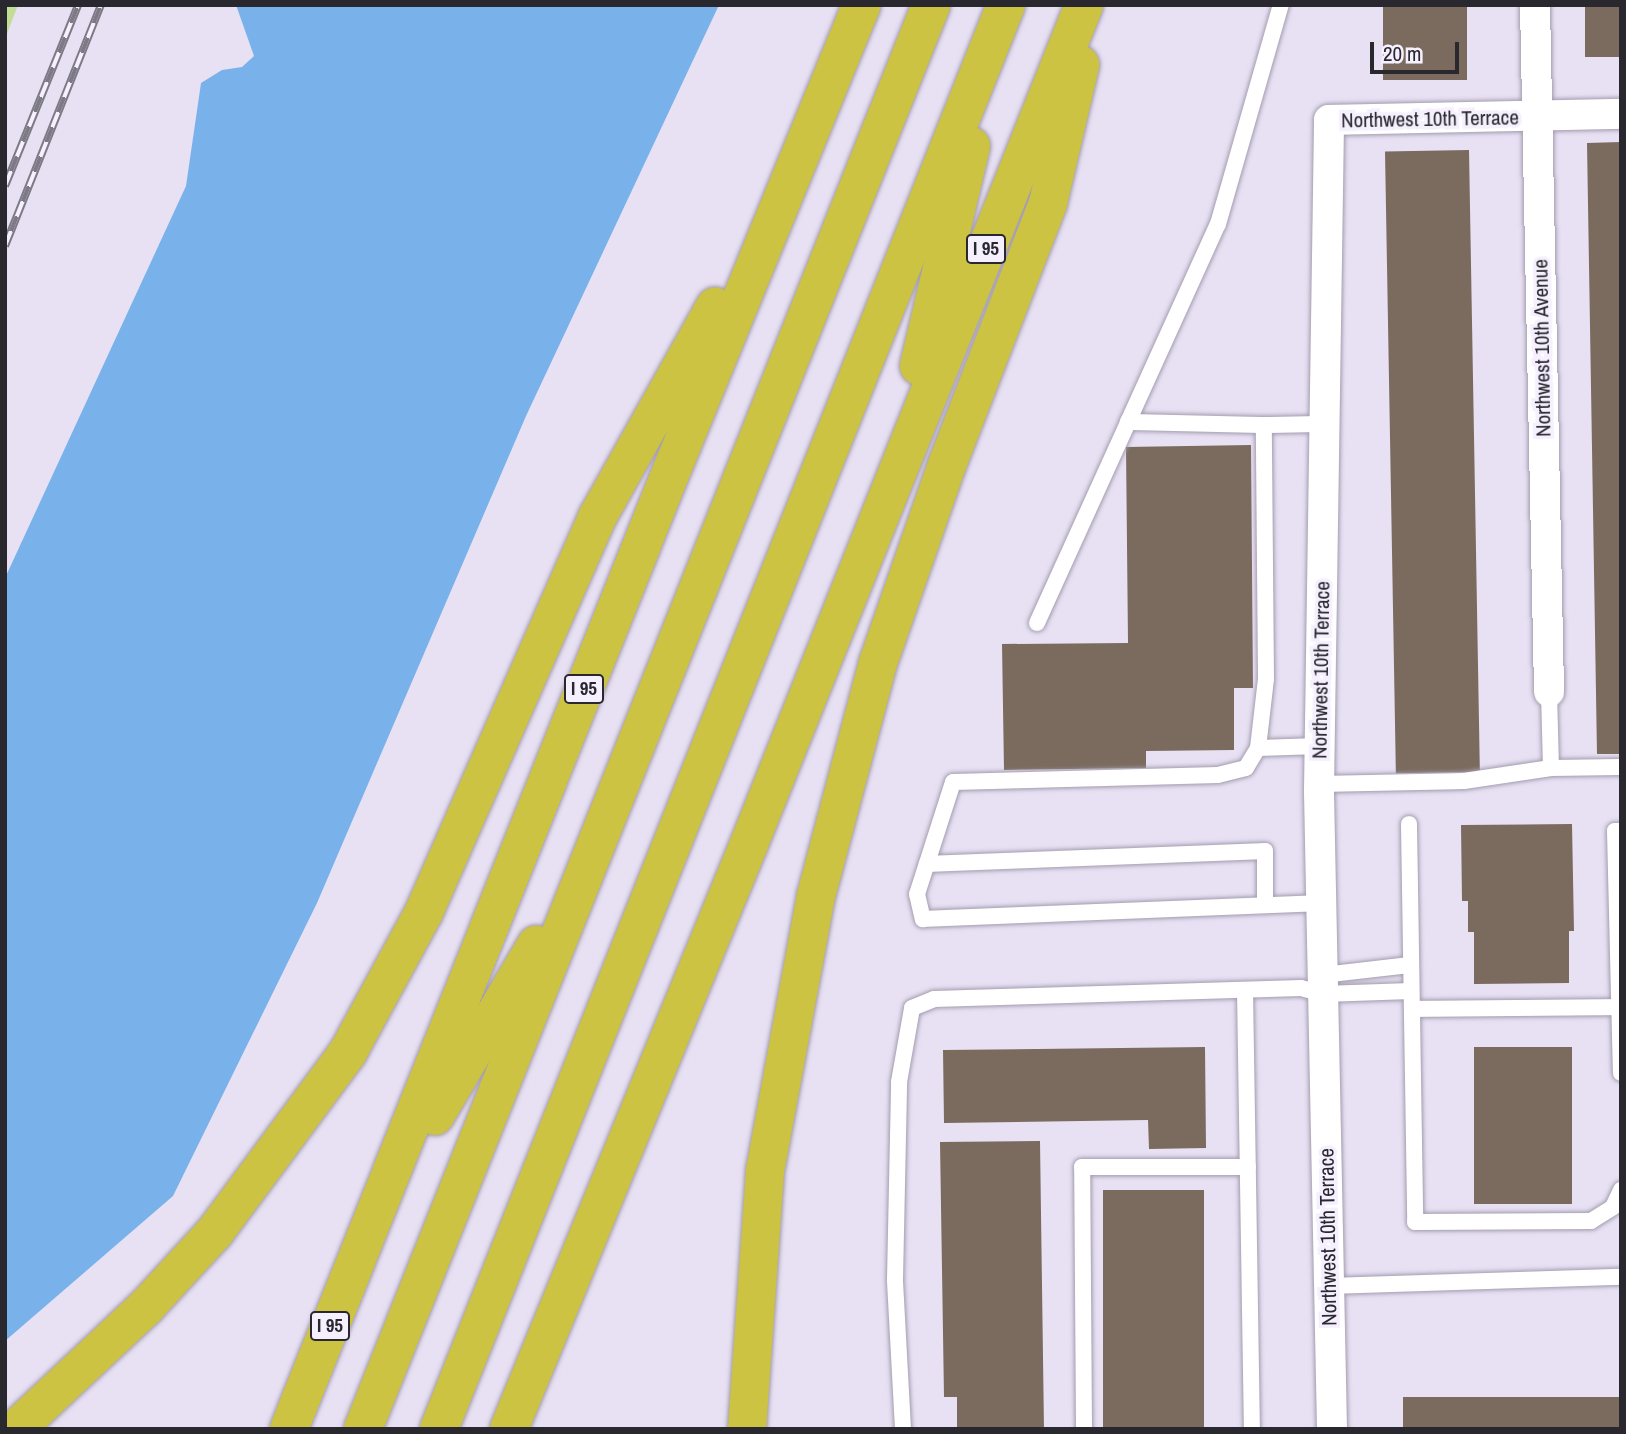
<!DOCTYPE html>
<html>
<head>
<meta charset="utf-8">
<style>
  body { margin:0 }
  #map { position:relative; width:1626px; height:1434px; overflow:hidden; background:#e8e1f4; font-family:"Archivo Narrow",sans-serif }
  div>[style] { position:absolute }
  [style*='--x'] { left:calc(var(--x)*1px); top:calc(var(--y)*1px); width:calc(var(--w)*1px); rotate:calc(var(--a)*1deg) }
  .green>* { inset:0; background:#c1dd96 }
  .water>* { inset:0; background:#79b2eb }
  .building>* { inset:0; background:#7a6b5e; transform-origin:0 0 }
  .roads { filter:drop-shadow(0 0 2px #a39cae) drop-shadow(0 0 2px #a39cae) }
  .lane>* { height:16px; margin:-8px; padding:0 8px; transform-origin:8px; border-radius:8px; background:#fff }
  .street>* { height:30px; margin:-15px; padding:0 15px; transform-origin:15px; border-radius:15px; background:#fff }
  .highway>* { height:38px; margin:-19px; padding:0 19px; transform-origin:19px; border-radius:19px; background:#cdc342 }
  .rail>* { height:8px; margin-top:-4px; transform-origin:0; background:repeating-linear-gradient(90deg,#f5effe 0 16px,#7d7985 0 32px); box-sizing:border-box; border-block:2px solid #7d7985 }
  span { translate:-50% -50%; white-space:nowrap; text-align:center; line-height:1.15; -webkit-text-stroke:7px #f5effe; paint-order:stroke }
  .shield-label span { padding:2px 5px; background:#f5effe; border:2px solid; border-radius:5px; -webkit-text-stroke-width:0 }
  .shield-label { font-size:19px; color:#2a282f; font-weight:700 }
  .street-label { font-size:21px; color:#2a282f }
  .frame { position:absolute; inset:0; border:7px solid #2a282f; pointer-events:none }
  .scale { position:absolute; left:1370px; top:42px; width:89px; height:32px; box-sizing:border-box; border:4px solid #2a282f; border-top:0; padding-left:9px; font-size:21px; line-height:24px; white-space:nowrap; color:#2a282f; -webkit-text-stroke:5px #f5effe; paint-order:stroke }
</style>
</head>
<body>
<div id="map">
  <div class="green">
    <div style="clip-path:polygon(5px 5px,18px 5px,5px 39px)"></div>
  </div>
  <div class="water">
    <div style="clip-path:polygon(236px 5px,719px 5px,526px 416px,317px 903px,173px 1196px,5px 1341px,5px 578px,186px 186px,201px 83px,222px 70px,242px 67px,254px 56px)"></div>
  </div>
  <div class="building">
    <div style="left:1383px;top:5px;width:84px;height:75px"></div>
    <div style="left:1585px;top:5px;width:36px;height:52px"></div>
    <div style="clip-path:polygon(1621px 142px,1621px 754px,1597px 754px,1587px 143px)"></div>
    <div style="left:1469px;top:150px;width:622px;height:84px;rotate:89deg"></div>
    <div style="clip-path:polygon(1251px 445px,1253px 688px,1234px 688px,1234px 750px,1146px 751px,1146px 768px,1004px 770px,1002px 644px,1128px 643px,1126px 447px)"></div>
    <div style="clip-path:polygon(1572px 824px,1574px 931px,1569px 931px,1569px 983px,1474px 984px,1474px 932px,1468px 932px,1468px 901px,1462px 901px,1461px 825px)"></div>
    <div style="clip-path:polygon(1205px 1047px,1206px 1148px,1149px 1149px,1148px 1120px,944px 1123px,943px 1050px)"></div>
    <div style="left:1474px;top:1047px;width:98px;height:157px"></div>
    <div style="clip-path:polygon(1040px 1141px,1044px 1429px,957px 1429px,957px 1397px,944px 1397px,940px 1142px)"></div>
    <div style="left:1103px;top:1190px;width:101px;height:239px"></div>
    <div style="left:1621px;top:1397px;width:32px;height:218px;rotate:90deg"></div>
  </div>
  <div class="roads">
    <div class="lane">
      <div style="--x:1128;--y:422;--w:217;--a:-65.6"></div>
      <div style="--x:1218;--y:224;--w:228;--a:-74"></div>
      <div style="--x:1037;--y:623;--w:221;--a:-65.6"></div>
      <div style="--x:1128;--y:422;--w:136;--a:1.3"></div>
      <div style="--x:1549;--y:692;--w:76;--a:88.5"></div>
      <div style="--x:1551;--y:768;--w:70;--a:-0.8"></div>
      <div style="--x:1319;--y:746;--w:61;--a:178.1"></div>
      <div style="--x:1258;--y:748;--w:23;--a:121"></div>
      <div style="--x:1246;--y:768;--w:29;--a:166"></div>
      <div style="--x:1218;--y:775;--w:265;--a:178.5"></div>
      <div style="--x:953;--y:782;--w:118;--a:107.8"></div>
      <div style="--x:917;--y:894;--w:26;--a:77"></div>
      <div style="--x:923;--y:919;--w:398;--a:-2.3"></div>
      <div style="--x:1258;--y:748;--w:69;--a:-83.4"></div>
      <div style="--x:1266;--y:679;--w:254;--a:-90.5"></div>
      <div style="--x:1264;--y:425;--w:60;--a:-1"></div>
      <div style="--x:1319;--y:784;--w:145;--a:-1.2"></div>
      <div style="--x:1464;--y:781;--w:88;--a:-8.5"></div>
      <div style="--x:1409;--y:824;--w:398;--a:89.1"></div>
      <div style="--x:1415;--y:1222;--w:176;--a:-0.3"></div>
      <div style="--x:1591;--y:1221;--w:26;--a:-32"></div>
      <div style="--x:1613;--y:1207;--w:19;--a:-65"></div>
      <div style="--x:1621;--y:831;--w:6;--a:180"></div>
      <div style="--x:1615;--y:831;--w:242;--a:88.6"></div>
      <div style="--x:927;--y:864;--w:338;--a:-2.2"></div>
      <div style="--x:1265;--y:851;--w:54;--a:90"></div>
      <div style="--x:1323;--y:975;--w:88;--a:-6.6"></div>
      <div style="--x:1245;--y:990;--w:439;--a:89.1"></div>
      <div style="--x:1412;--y:1009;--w:209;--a:-0.5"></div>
      <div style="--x:1329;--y:1286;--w:292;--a:-1.8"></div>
      <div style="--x:903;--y:1429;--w:150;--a:-93.1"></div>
      <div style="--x:895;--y:1279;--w:197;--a:-88.8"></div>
      <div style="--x:899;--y:1082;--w:75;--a:-80"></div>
      <div style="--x:912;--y:1008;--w:24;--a:-22"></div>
      <div style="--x:934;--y:999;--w:367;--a:-1.7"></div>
      <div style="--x:1301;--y:988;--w:23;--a:15"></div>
      <div style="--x:1323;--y:994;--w:88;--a:-2"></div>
      <div style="--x:1084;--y:1429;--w:262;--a:-90.4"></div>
      <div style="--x:1082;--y:1167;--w:166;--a:0"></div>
    </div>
    <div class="street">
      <div style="--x:1535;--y:5;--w:687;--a:88.83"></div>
      <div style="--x:1332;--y:1429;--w:639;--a:-91.17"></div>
      <div style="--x:1319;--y:790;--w:670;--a:-89.14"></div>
      <div style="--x:1329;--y:120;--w:292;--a:-1.2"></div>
    </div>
    <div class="highway">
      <div style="--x:919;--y:366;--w:226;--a:-76.7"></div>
      <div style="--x:435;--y:1116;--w:199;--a:-59.4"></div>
      <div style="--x:16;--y:1429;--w:178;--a:-43.2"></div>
      <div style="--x:146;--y:1307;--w:102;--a:-47.4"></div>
      <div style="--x:215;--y:1232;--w:224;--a:-53.5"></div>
      <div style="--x:348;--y:1052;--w:159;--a:-61.5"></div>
      <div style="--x:424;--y:912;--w:433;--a:-66.3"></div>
      <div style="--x:598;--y:516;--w:240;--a:-60.8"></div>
      <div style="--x:289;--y:1429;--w:1036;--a:-68.24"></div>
      <div style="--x:673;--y:467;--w:499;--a:-67.8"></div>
      <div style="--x:363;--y:1429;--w:1533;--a:-68.25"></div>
      <div style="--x:439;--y:1429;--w:1533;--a:-68.29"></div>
      <div style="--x:509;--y:1429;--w:632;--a:-67.69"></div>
      <div style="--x:749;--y:844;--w:903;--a:-68.23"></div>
      <div style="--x:747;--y:1429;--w:259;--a:-86"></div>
      <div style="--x:765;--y:1171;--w:280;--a:-79.5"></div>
      <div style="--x:816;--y:896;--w:241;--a:-75.1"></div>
      <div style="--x:878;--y:663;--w:210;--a:-70.8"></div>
      <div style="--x:947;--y:465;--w:281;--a:-68.9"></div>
      <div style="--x:1048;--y:203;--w:142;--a:-76.9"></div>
    </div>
  </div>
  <div class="rail">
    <div style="--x:5;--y:186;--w:195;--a:-68"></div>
    <div style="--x:5;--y:246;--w:259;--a:-68.3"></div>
  </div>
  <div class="shield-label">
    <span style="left:986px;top:249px">I 95</span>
    <span style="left:584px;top:689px">I 95</span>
    <span style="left:330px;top:1326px">I 95</span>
  </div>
  <div class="street-label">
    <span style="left:1430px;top:119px;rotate:-1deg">Northwest 10th Terrace</span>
    <span style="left:1542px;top:348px;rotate:-91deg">Northwest 10th Avenue</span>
    <span style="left:1321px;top:670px;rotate:-89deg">Northwest 10th Terrace</span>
    <span style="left:1328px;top:1237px;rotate:-91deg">Northwest 10th Terrace</span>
  </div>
  <div class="frame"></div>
  <div class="scale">20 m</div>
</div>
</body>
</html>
